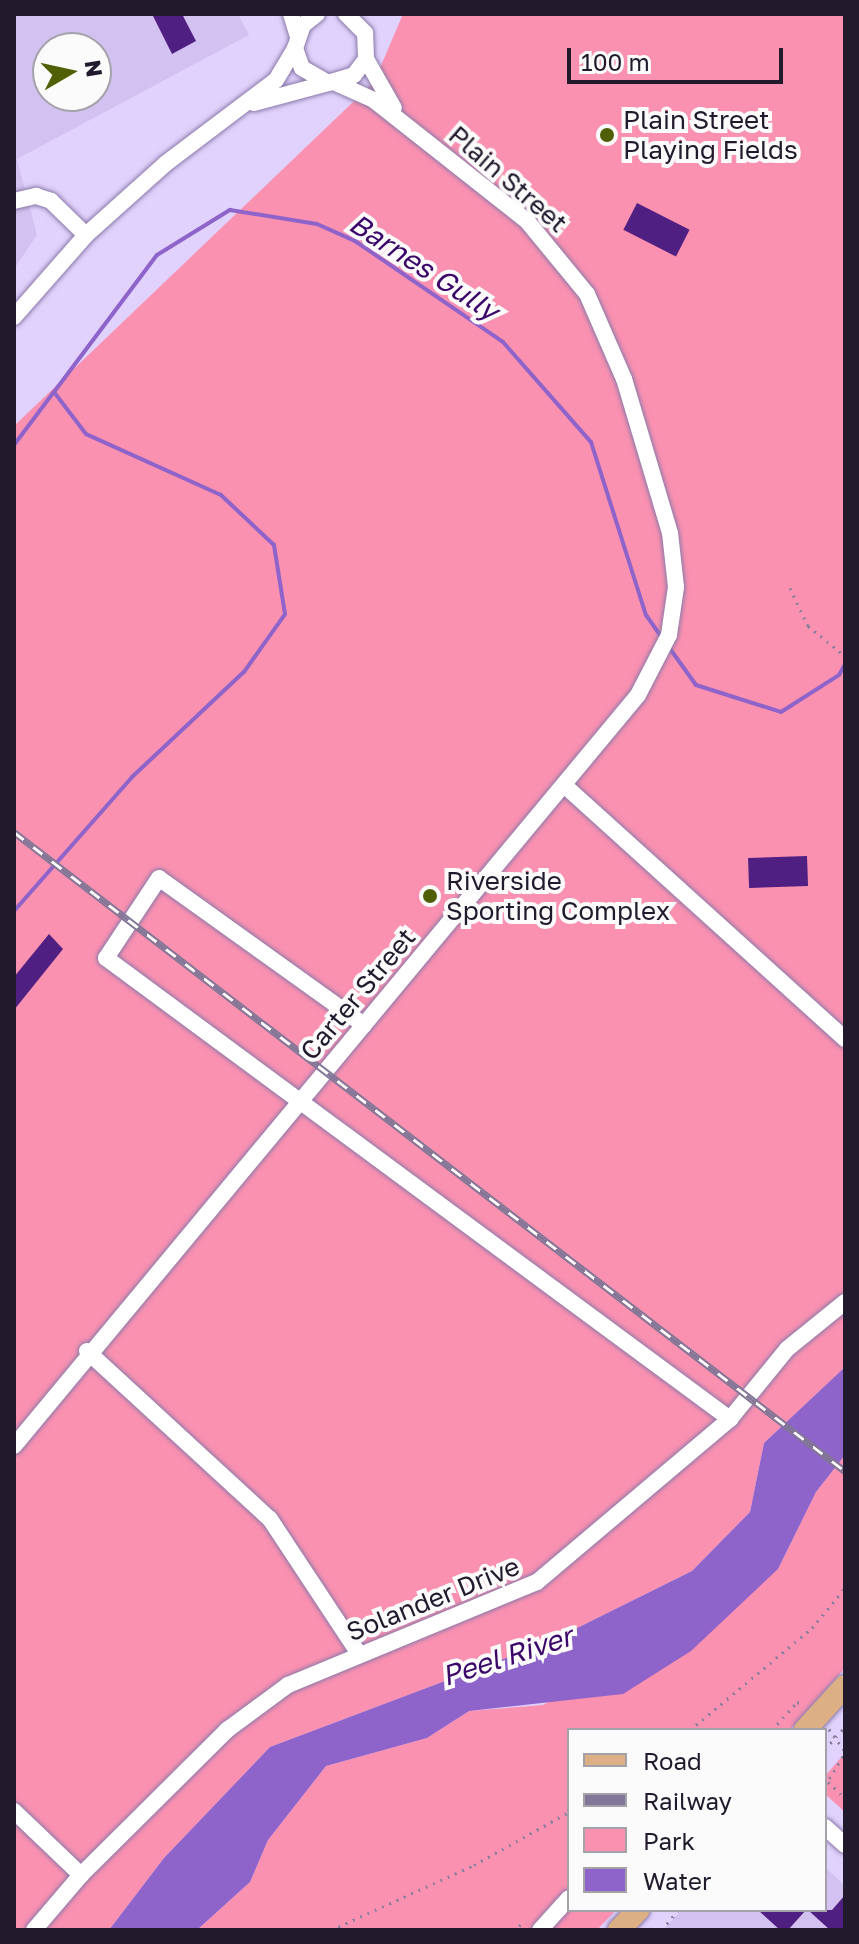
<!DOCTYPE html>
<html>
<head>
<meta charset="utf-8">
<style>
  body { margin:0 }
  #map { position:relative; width:859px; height:1944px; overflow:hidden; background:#e0d2fc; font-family:"Golos Text",sans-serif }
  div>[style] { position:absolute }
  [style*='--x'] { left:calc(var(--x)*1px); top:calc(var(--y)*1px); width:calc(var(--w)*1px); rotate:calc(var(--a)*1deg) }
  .built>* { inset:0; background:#d3c2f1 }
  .green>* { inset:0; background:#fa91b1 }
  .water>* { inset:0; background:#8e63ca }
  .stream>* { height:4px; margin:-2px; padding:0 2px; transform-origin:2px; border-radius:2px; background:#8e63ca }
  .building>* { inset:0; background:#4f1f82; transform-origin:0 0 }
  .path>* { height:3px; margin-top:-1.5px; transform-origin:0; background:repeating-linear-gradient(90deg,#897f9e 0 2px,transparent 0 8px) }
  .roads { filter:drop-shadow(0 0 2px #8b79a9) drop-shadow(0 0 2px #8b79a9) }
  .minor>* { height:16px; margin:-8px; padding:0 8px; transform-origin:8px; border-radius:8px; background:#fff }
  .major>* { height:22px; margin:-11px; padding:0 11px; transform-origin:11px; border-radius:11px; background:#dcaf84 }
  .rail>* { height:7px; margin-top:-3.5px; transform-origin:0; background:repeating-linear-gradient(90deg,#fbfbfb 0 12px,#827796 0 24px); box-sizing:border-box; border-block:2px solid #827796 }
  .dots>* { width:22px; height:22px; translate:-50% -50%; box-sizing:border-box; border:4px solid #fbfbfb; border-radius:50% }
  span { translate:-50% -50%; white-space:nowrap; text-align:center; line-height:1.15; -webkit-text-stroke:8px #fbfbfb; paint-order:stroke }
  .poi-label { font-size:26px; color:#211a2d }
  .left { translate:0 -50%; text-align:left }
  .street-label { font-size:26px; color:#211a2d }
  .water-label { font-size:28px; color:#3b0669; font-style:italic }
  .frame { position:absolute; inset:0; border:16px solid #211a2d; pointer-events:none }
  .legend { position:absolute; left:567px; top:1728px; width:260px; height:184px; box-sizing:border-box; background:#fbfbfb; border:2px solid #a4a1a9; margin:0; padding:10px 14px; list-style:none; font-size:24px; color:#211a2d }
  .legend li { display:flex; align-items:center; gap:16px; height:40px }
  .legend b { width:40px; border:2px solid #a4a1a9 }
  .north { position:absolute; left:32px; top:32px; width:80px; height:80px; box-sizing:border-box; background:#fbfbfb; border:2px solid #a4a1a9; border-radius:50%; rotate:81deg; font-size:22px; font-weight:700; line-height:32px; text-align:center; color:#211a2d }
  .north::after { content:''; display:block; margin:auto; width:28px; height:36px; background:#4e5f04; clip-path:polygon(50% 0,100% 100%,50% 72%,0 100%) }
  .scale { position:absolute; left:567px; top:48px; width:216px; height:36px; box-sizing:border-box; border:4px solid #211a2d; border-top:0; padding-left:10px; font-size:24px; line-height:28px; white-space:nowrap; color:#211a2d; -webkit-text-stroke:6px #fbfbfb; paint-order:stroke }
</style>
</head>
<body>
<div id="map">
  <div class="built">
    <div style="clip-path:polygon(evenodd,14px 14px,238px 14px,249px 35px,17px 159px,37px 235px,14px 269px,14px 14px,48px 48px,96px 48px,96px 96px,48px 96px,48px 48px)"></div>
    <div style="clip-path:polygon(825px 1867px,845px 1886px,845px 1930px,663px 1930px,682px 1910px,825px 1910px)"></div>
  </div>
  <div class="green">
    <div style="clip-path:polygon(403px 14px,845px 14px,845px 1367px,764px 1443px,750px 1512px,692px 1571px,551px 1641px,270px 1747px,164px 1858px,109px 1930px,14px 1930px,14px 426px,374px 82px)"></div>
    <div style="clip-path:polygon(845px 1455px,845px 1668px,790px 1730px,569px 1730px,569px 1910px,616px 1910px,597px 1930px,197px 1930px,250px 1882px,268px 1840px,326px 1766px,427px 1738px,469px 1711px,543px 1705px,778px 1569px,816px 1492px)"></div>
    <div style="clip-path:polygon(845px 1753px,845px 1812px,825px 1794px,825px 1776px)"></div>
  </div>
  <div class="water">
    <div style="clip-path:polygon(845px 1367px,845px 1455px,816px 1492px,778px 1569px,691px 1651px,623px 1694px,469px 1711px,427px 1738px,326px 1766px,268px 1840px,250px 1882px,197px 1930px,109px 1930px,164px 1858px,270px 1747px,551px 1641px,692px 1571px,750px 1512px,764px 1443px)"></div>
  </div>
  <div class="stream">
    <div style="--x:14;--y:445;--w:65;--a:-53.1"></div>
    <div style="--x:668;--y:646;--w:48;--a:54.3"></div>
    <div style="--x:696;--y:685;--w:89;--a:17.6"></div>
    <div style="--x:781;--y:712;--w:69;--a:-32.5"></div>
    <div style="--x:839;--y:675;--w:13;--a:-61"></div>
    <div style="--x:14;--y:911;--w:179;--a:-48.6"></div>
    <div style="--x:132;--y:777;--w:154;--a:-43.2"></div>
    <div style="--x:244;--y:672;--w:71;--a:-54.7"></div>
    <div style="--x:285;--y:614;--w:70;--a:-99.1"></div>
    <div style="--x:274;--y:545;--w:73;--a:-136.7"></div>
    <div style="--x:221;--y:495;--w:148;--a:-155.7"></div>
    <div style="--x:86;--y:434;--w:53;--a:-127.3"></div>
    <div style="--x:54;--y:392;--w:171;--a:-53.1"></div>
    <div style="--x:157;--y:255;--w:86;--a:-31.7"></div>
    <div style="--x:230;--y:210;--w:88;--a:9.1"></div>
    <div style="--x:317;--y:224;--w:42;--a:24.1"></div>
    <div style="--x:355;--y:241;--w:179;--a:34.3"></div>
    <div style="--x:503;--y:342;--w:133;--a:48.7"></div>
    <div style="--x:591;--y:442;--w:182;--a:72.4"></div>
    <div style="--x:646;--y:615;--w:29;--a:55"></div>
  </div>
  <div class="building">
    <div style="clip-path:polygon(152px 14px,182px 14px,196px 41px,172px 54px)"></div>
    <div style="left:637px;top:203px;width:59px;height:30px;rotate:27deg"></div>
    <div style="left:807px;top:856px;width:30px;height:59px;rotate:88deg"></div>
    <div style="clip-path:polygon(49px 934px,63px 949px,14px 1010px,14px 977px)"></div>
    <div style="clip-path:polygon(845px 1895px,845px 1930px,830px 1930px,808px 1910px,832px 1910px)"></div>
    <div style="clip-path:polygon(758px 1910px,806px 1910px,788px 1930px,780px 1930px)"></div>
  </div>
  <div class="path">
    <div style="--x:790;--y:588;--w:42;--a:64.7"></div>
    <div style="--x:808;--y:626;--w:48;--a:39"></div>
    <div style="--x:829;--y:1729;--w:27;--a:54"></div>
    <div style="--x:690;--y:1730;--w:159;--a:-39.9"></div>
    <div style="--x:812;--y:1628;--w:52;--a:-50.5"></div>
    <div style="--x:772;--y:1730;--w:38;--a:-48"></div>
    <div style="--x:797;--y:1702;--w:7;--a:16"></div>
    <div style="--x:825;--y:1749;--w:30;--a:-48"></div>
    <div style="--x:828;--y:1782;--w:23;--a:43"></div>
    <div style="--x:825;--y:1785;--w:38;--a:-58"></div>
    <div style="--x:331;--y:1930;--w:157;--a:-24.4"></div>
    <div style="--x:474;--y:1865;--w:109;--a:-29.2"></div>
    <div style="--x:512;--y:1930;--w:16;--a:-30"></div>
    <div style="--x:662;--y:1930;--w:26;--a:-51"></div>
  </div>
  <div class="roads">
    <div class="minor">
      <div style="--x:291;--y:14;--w:21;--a:73"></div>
      <div style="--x:317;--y:14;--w:18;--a:142"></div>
      <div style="--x:303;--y:25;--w:24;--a:109"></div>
      <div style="--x:295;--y:48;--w:21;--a:71"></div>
      <div style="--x:302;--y:68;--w:30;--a:30"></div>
      <div style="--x:328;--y:83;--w:27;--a:-17"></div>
      <div style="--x:354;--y:75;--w:20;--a:-53"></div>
      <div style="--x:366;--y:59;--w:26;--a:-92"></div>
      <div style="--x:365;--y:33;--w:27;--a:-135"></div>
      <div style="--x:366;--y:59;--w:56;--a:60.3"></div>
      <div style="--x:254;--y:103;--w:77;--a:-15.1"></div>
      <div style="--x:14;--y:201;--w:23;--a:-13"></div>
      <div style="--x:36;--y:196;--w:16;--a:18"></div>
      <div style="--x:51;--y:201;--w:49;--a:44.2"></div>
      <div style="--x:14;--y:317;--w:109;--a:-48.7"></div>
      <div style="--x:86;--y:235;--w:106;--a:-41.9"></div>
      <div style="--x:165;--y:164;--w:139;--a:-37.1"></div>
      <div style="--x:276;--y:80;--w:37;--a:-59"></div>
      <div style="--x:564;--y:785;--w:379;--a:42.1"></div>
      <div style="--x:364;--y:1025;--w:252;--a:-144.4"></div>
      <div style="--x:159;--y:878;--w:96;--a:123.5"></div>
      <div style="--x:106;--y:958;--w:776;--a:36.46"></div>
      <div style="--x:87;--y:1351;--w:248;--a:42.6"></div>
      <div style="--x:270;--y:1519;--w:162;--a:56.6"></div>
      <div style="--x:14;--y:1446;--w:976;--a:-50.28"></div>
      <div style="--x:638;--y:695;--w:68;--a:-62.7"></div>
      <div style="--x:669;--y:635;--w:49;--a:-81.7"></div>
      <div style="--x:676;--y:587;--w:54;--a:-96.3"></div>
      <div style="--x:670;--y:533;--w:161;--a:-106.6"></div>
      <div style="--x:624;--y:379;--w:93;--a:-113.5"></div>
      <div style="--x:587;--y:294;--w:94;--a:-129.4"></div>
      <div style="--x:527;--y:221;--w:195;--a:-141.7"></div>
      <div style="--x:374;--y:100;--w:42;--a:-155.9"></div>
      <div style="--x:14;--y:1811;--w:93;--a:43.7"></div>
      <div style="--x:825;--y:1827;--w:27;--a:42"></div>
      <div style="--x:34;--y:1930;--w:72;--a:-49.5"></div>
      <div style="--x:81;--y:1875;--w:206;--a:-44.8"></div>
      <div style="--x:227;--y:1730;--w:76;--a:-36.4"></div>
      <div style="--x:288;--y:1685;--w:269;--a:-22.5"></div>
      <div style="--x:537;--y:1582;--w:253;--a:-40.2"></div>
      <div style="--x:730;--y:1419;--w:90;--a:-50.8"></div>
      <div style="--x:787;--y:1349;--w:75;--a:-39"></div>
      <div style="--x:540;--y:1930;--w:43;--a:-47.8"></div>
    </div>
    <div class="major">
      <div style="--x:805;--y:1730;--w:59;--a:-47.7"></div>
      <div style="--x:619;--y:1930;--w:28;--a:-46"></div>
    </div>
  </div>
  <div class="rail">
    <div style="--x:14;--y:832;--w:1048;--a:37.56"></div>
  </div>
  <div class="dots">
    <div style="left:607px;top:135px;background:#4e5f04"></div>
    <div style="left:430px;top:896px;background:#4e5f04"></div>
  </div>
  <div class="poi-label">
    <span class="left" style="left:623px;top:135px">Plain Street<br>Playing Fields</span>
    <span class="left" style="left:446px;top:896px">Riverside<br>Sporting Complex</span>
  </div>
  <div class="street-label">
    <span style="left:508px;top:179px;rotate:41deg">Plain Street</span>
    <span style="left:358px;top:994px;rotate:-50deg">Carter Street</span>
    <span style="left:433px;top:1599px;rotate:-22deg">Solander Drive</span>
  </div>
  <div class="water-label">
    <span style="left:424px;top:267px;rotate:33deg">Barnes Gully</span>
    <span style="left:507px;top:1656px;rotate:-18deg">Peel River</span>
  </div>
  <div class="frame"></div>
  <ul class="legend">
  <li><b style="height:10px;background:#dcaf84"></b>Road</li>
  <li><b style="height:10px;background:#827796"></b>Railway</li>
  <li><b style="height:22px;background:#fa91b1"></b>Park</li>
  <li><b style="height:22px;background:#8e63ca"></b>Water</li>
  </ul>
  <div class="north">N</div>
  <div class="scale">100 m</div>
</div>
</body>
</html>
